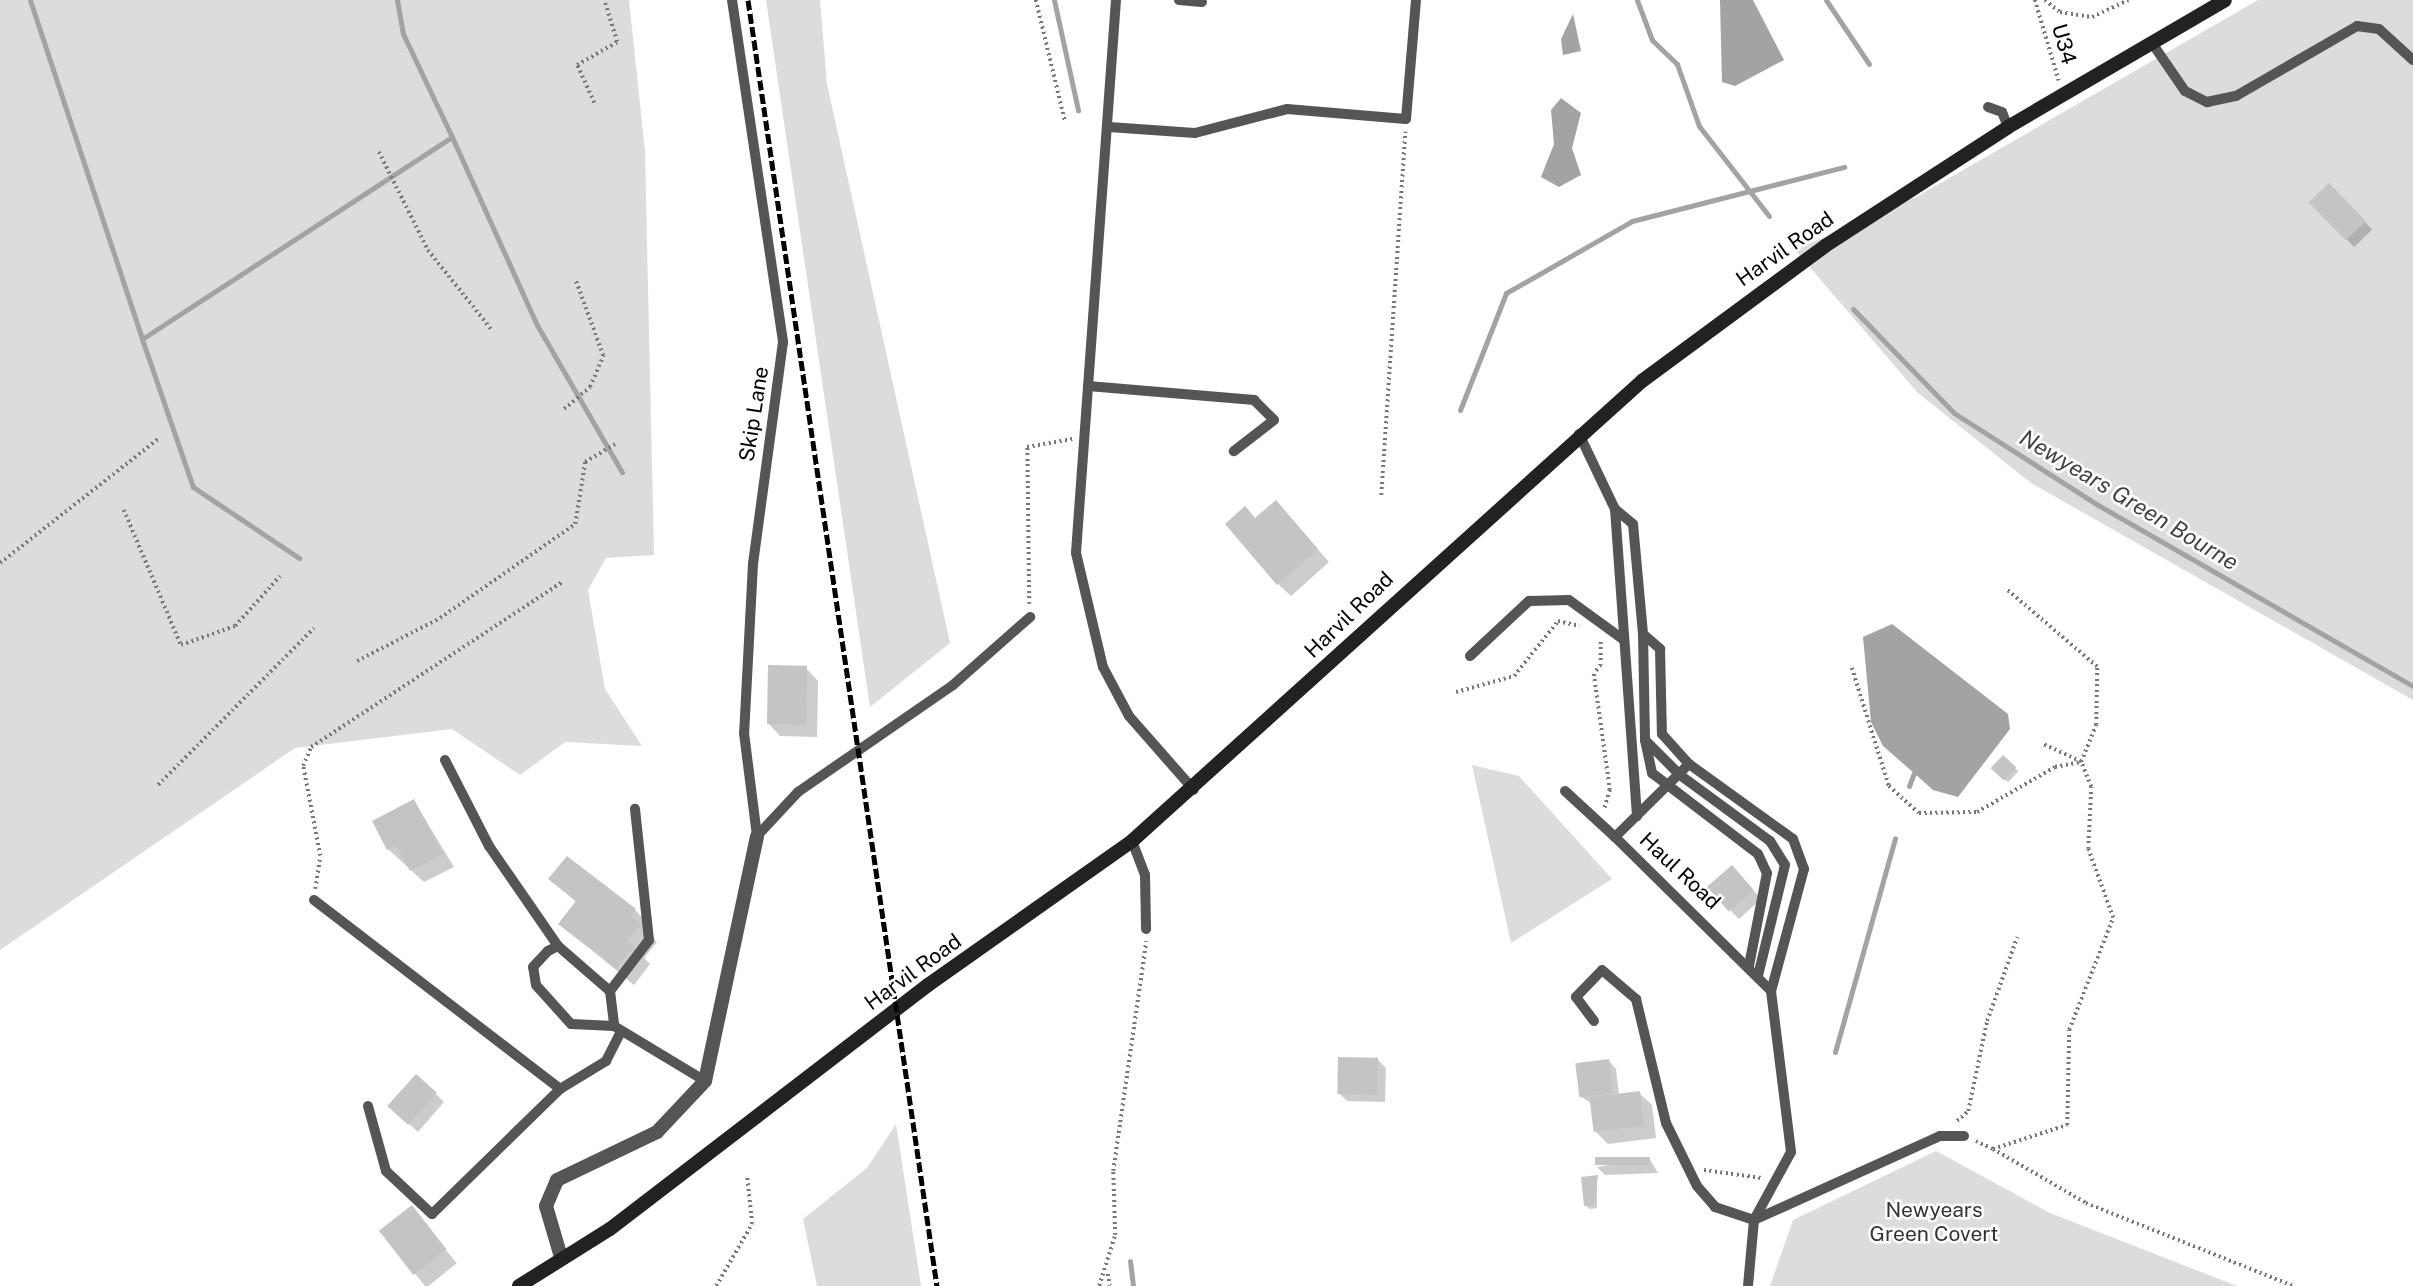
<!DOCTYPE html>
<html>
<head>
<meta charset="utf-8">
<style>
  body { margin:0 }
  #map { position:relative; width:2413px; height:1286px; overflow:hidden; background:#fff; font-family:"Public Sans",sans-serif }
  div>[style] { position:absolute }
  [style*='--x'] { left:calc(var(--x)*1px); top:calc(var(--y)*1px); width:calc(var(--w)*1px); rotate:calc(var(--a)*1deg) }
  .green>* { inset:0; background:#dcdcdc }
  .water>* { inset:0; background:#a3a3a3 }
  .shadow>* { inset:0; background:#0003; transform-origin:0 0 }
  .stream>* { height:5px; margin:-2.5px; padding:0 2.5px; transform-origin:2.5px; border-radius:2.5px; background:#a3a3a3 }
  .building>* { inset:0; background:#c4c4c4; transform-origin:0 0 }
  .path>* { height:3.5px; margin-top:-1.75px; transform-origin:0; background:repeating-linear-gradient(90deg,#777 0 2px,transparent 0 5.5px) }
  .lane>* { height:10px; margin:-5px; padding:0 5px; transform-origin:5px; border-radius:5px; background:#555 }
  .street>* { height:14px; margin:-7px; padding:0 7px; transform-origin:7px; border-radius:7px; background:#555 }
  .secondary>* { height:14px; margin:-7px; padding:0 7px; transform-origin:7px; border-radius:7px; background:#222 }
  .rail>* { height:5px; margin-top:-2.5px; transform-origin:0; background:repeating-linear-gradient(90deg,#000 0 10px,transparent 0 13.5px) }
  span { translate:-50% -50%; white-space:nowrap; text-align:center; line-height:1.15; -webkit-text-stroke:5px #fff; paint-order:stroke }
  .street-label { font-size:21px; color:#000 }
  .park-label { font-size:21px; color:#333 }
  .water-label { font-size:23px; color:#444; font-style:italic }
</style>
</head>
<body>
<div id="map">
  <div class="green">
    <div style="clip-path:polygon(0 0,629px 0,645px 151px,654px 555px,606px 558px,588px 590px,605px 689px,642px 746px,565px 742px,520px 775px,452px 729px,295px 748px,0 950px)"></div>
    <div style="clip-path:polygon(766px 0,820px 0,827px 84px,950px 643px,870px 707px)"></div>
    <div style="clip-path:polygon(2258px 0,2413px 0,2413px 700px,2031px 483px,1918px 393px,1795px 250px,1918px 196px)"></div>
    <div style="clip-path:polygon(1472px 765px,1519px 776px,1612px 879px,1511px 943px)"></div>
    <div style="clip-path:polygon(896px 1124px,921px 1286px,817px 1286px,803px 1219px,867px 1168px)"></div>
    <div style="clip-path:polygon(1936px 1151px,2050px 1213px,2237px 1286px,1770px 1286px,1793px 1220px)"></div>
  </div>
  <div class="water">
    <div style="clip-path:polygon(1720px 0,1753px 0,1784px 60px,1735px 86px,1722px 82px)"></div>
    <div style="clip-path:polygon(1573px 14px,1581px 51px,1563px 55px,1561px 39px)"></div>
    <div style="clip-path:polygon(1561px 98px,1581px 113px,1572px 148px,1581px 175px,1559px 187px,1541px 177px,1554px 144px,1551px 110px)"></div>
    <div style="clip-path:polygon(1892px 624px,2008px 714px,2010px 729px,1958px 797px,1933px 790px,1914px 773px,1883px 746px,1871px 722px,1863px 637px)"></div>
  </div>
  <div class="shadow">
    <div style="left:2329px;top:185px;width:62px;height:25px;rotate:46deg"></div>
    <div style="clip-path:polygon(1276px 502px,1329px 562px,1291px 596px,1278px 584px,1256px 519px)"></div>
    <div style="clip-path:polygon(806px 668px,818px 681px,817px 737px,780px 736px,768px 723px)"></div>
    <div style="left:2003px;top:757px;width:21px;height:15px;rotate:43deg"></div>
    <div style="clip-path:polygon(414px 801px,454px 867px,424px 882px,388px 849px)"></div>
    <div style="clip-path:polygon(1740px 875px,1761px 899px,1739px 919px,1731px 911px)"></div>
    <div style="clip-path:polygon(551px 879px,635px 910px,652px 927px,647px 933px,657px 942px,644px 958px,650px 964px,634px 985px,561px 924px,577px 903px)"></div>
    <div style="clip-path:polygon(1377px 1059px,1386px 1068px,1385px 1102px,1347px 1101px,1339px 1093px)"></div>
    <div style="clip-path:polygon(1608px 1060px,1616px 1069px,1619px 1095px,1639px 1093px,1652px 1105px,1656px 1138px,1608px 1144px,1595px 1131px,1592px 1104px,1580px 1096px)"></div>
    <div style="clip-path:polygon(436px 1094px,444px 1102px,418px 1132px,398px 1114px)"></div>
    <div style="clip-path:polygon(1649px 1158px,1658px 1173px,1605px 1175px,1597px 1167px)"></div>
    <div style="clip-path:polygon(1597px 1177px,1597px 1208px,1590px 1209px,1586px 1206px)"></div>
    <div style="left:412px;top:1208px;width:71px;height:39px;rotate:51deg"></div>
  </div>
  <div class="stream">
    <div style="--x:30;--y:0;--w:357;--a:71.7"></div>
    <div style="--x:142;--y:339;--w:370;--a:-33.1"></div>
    <div style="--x:452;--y:137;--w:114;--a:-115.4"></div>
    <div style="--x:403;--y:34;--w:35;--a:-100"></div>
    <div style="--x:1054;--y:0;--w:113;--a:77.7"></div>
    <div style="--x:1637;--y:0;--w:43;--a:69.4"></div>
    <div style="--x:1652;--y:40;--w:35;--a:44"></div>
    <div style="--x:1677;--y:64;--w:66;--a:70.5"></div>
    <div style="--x:1699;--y:126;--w:114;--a:52.1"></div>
    <div style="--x:1826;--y:0;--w:77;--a:56.1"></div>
    <div style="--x:452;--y:137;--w:206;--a:65.7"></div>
    <div style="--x:537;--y:325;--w:170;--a:60"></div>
    <div style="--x:1853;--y:309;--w:145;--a:45.8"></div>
    <div style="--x:1954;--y:413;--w:171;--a:32.6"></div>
    <div style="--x:2098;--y:505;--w:363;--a:29.9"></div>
    <div style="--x:142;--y:339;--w:157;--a:71"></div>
    <div style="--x:193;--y:487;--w:128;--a:33.8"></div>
    <div style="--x:1460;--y:410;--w:126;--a:-68.5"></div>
    <div style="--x:1506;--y:293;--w:145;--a:-29.7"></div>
    <div style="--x:1632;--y:221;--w:219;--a:-14.3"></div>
    <div style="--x:1909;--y:786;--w:14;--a:-69"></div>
    <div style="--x:1835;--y:1052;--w:222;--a:-74.3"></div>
    <div style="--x:1130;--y:1261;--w:25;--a:83"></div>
  </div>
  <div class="building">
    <div style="left:2329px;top:183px;width:53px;height:28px;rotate:46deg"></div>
    <div style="clip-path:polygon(1276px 500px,1318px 549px,1277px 585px,1225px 524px,1245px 506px,1255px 518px)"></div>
    <div style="left:768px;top:665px;width:39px;height:59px;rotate:1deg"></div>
    <div style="left:2003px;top:755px;width:18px;height:18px;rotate:43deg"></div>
    <div style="clip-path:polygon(414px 799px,443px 854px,410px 871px,396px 845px,387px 850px,372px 821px)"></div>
    <div style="clip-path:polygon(567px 856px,636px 909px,631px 916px,641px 924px,627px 941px,634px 946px,616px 969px,558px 924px,576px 901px,548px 879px)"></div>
    <div style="left:1732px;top:865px;width:33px;height:33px;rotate:49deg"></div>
    <div style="left:1338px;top:1057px;width:40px;height:37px;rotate:1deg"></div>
    <div style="left:1609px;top:1059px;width:34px;height:34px;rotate:83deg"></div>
    <div style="left:416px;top:1074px;width:28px;height:43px;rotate:42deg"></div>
    <div style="left:1640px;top:1091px;width:35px;height:51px;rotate:83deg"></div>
    <div style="left:1650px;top:1157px;width:8px;height:55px;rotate:90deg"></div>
    <div style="clip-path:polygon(1598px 1175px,1594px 1205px,1584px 1206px,1581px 1177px)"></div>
    <div style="left:412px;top:1205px;width:56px;height:42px;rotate:52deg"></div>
  </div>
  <div class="path">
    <div style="--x:1036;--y:0;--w:124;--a:76.5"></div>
    <div style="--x:2035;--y:0;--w:84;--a:73.5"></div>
    <div style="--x:2045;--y:0;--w:19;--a:39"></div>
    <div style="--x:2060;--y:12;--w:32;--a:9"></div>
    <div style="--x:2092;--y:17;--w:40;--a:-25"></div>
    <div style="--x:594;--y:103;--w:42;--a:-114.1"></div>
    <div style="--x:577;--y:65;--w:46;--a:-29.9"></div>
    <div style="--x:617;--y:42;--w:44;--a:-107.2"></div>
    <div style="--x:379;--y:152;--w:110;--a:63.4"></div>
    <div style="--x:428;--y:250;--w:101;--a:51.4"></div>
    <div style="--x:564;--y:409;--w:34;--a:-40"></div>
    <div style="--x:590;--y:387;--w:34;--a:-67"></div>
    <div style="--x:603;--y:356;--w:82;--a:-110"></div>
    <div style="--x:1381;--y:495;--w:364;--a:-86.2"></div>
    <div style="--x:124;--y:510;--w:147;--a:67.1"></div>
    <div style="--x:181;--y:645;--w:57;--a:-19.4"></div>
    <div style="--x:235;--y:626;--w:67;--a:-48"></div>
    <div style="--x:0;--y:563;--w:201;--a:-38.1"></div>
    <div style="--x:1029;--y:604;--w:157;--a:-90.7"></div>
    <div style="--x:1027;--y:447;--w:46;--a:-10.1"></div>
    <div style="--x:1601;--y:642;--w:23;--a:90"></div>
    <div style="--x:1601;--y:665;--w:11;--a:128"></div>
    <div style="--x:1594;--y:674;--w:117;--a:82.1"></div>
    <div style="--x:1610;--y:790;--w:19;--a:106"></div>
    <div style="--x:357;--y:661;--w:93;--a:-27.4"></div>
    <div style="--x:440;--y:618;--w:165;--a:-34.8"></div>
    <div style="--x:575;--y:524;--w:63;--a:-80.8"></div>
    <div style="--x:585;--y:462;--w:35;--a:-31"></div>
    <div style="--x:1852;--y:668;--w:124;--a:72.6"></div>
    <div style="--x:1889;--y:786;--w:40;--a:42"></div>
    <div style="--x:1919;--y:813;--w:58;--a:-1"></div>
    <div style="--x:1977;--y:812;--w:90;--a:-30"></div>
    <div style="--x:2055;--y:767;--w:26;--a:-11"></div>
    <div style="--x:2081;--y:762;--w:40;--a:-68"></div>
    <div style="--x:2096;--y:725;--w:58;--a:-89"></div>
    <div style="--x:2097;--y:667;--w:118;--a:-139.5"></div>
    <div style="--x:1456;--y:692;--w:60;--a:-15.4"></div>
    <div style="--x:1514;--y:676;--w:70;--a:-51.3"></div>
    <div style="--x:1558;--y:621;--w:22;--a:13"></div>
    <div style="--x:158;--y:785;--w:221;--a:-45.2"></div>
    <div style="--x:315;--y:889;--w:33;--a:-81"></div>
    <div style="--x:320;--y:856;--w:92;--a:-100.7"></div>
    <div style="--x:303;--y:766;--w:21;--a:-67"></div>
    <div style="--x:311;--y:747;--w:300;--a:-33.3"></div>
    <div style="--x:1957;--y:1121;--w:15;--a:-42"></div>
    <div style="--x:1968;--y:1111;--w:92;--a:-78.1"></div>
    <div style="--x:1987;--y:1021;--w:89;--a:-70.3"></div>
    <div style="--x:1976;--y:1141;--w:19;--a:25"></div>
    <div style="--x:1993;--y:1149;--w:78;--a:-18"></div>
    <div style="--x:2067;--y:1125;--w:95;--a:-88.8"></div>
    <div style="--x:2069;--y:1030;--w:120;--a:-68.6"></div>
    <div style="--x:2113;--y:918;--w:73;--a:-109.9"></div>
    <div style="--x:2088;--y:849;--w:62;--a:-87.2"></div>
    <div style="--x:2091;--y:787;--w:27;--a:-112"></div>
    <div style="--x:2081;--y:762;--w:41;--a:-155.3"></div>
    <div style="--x:1993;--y:1149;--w:108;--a:30.1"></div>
    <div style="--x:2086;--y:1203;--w:223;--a:21.8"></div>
    <div style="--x:1704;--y:1170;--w:58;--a:8"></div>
    <div style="--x:1108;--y:1274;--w:12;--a:81"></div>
    <div style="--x:716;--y:1286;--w:72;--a:-59.9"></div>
    <div style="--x:752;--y:1224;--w:46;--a:-96.2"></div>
    <div style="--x:1099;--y:1286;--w:53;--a:-72.6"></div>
    <div style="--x:1115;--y:1235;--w:64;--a:-91.8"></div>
    <div style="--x:1113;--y:1171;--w:232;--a:-81.8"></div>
  </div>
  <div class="lane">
    <div style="--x:732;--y:0;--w:346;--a:81.5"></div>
    <div style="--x:783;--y:342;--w:224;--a:97.7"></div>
    <div style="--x:753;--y:564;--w:169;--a:93"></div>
    <div style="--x:744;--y:733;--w:104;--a:82.8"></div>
    <div style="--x:1116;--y:0;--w:554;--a:94.14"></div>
    <div style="--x:1076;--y:553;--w:117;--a:76.7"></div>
    <div style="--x:1103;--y:667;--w:55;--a:62"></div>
    <div style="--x:1129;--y:716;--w:98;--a:48.7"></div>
    <div style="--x:1179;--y:0;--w:23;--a:5"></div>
    <div style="--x:2152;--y:43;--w:58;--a:55.5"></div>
    <div style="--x:2185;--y:91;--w:25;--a:27"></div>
    <div style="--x:2207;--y:102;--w:30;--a:-12"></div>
    <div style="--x:2236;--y:96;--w:140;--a:-30"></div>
    <div style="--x:2357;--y:26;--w:22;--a:8"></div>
    <div style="--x:2379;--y:29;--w:46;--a:42.4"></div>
    <div style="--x:1988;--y:107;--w:15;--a:20"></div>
    <div style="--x:2002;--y:112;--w:16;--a:68"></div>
    <div style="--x:1109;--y:127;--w:86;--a:4"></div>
    <div style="--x:1195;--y:133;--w:95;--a:-14.6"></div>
    <div style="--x:1287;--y:109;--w:119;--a:4.8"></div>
    <div style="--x:1406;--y:119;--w:119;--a:-85.2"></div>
    <div style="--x:1088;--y:386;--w:167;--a:4.8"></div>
    <div style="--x:1254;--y:400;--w:28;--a:45"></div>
    <div style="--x:1274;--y:420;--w:51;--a:142.2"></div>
    <div style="--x:1579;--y:434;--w:83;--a:64.4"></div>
    <div style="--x:1615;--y:509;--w:23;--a:40"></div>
    <div style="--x:1633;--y:524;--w:110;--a:84.8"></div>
    <div style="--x:1643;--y:634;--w:23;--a:41"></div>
    <div style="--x:1660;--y:649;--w:85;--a:88.7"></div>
    <div style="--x:1662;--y:734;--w:40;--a:48"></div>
    <div style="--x:1689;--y:764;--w:128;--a:35.8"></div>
    <div style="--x:1793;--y:839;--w:32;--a:70"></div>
    <div style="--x:1804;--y:869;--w:126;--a:105.1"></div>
    <div style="--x:1615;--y:509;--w:308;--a:85.9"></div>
    <div style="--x:1643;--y:634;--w:106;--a:88.9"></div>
    <div style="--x:1645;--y:740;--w:49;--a:45"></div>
    <div style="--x:1680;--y:775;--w:112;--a:36.3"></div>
    <div style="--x:1770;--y:841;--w:28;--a:58"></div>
    <div style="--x:1785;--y:865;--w:114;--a:103.7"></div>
    <div style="--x:1470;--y:656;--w:81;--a:-43"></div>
    <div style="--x:1529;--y:601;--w:40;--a:-1.4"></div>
    <div style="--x:1569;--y:600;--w:68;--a:36"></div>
    <div style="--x:1645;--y:740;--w:34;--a:78"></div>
    <div style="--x:1652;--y:773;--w:133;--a:37.4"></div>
    <div style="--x:1758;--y:854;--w:21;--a:65"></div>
    <div style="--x:1767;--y:873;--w:95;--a:101"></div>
    <div style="--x:445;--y:760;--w:97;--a:62.9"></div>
    <div style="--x:489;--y:846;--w:121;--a:55.4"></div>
    <div style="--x:1689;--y:764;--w:104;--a:135.4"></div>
    <div style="--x:1615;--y:837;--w:219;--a:44.6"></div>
    <div style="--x:1771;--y:991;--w:162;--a:82.9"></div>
    <div style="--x:1791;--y:1152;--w:77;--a:118.6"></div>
    <div style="--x:1754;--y:1220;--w:66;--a:95.2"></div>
    <div style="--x:1565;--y:791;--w:68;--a:42.6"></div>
    <div style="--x:757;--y:836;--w:60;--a:-47"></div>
    <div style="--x:798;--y:792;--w:188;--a:-34.6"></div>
    <div style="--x:953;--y:685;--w:103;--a:-41.4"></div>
    <div style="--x:1132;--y:841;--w:36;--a:69"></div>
    <div style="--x:1145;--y:875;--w:54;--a:88.9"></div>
    <div style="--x:314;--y:900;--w:310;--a:37.5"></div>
    <div style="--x:610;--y:991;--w:64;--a:-52.6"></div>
    <div style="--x:649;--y:940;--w:132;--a:-96.1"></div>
    <div style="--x:1594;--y:1021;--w:30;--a:-127"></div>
    <div style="--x:1576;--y:997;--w:37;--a:-46"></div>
    <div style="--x:1602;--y:970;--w:45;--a:40.5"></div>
    <div style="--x:1636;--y:999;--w:128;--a:76.4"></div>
    <div style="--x:1666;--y:1123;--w:70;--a:63.8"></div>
    <div style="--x:1697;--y:1186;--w:28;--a:49"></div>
    <div style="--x:1715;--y:1207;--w:41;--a:18.4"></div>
    <div style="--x:1754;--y:1220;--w:204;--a:-24.3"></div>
    <div style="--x:1940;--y:1136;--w:24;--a:0"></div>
    <div style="--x:614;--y:1026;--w:43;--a:-177.3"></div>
    <div style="--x:571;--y:1024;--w:52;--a:-131.9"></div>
    <div style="--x:536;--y:985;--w:18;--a:-99"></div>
    <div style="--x:533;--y:967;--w:22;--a:-47"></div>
    <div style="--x:548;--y:951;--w:11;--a:-27"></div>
    <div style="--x:558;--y:946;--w:69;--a:40.9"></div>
    <div style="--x:610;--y:991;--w:35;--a:83"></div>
    <div style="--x:614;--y:1026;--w:106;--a:31.1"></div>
    <div style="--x:368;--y:1106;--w:67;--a:74.5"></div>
    <div style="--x:386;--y:1171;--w:63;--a:43.1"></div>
    <div style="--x:432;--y:1214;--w:179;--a:-44.3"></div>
    <div style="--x:560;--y:1089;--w:54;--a:-31.3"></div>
    <div style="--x:606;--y:1061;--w:33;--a:-63"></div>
  </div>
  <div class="street">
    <div style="--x:561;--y:1257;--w:53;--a:-106.4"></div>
    <div style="--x:546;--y:1206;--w:28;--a:-67"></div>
    <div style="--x:557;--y:1180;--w:111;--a:-25.6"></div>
    <div style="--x:657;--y:1132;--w:70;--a:-46.7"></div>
    <div style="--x:705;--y:1081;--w:250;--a:-78"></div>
  </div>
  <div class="secondary">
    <div style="--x:519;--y:1286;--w:107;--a:-32.1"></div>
    <div style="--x:610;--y:1229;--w:401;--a:-37.5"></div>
    <div style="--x:928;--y:985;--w:250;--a:-35.2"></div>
    <div style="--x:1132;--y:841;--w:687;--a:-42.05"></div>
    <div style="--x:1642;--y:381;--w:227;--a:-36.4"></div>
    <div style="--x:1825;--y:246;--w:218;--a:-33"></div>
    <div style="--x:2008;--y:127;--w:251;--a:-30.3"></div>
  </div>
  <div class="rail">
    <div style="--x:748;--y:0;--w:1300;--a:81.64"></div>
  </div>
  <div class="street-label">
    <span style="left:2064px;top:44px;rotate:74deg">U34</span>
    <span style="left:1785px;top:249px;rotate:-35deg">Harvil Road</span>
    <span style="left:754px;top:414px;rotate:-81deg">Skip Lane</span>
    <span style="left:1349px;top:615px;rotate:-44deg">Harvil Road</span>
    <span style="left:1680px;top:871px;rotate:43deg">Haul Road</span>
    <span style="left:913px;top:972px;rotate:-36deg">Harvil Road</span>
  </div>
  <div class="park-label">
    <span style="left:1934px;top:1222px">Newyears<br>Green Covert</span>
  </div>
  <div class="water-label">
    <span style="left:2129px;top:500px;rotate:31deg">Newyears Green Bourne</span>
  </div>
</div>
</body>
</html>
